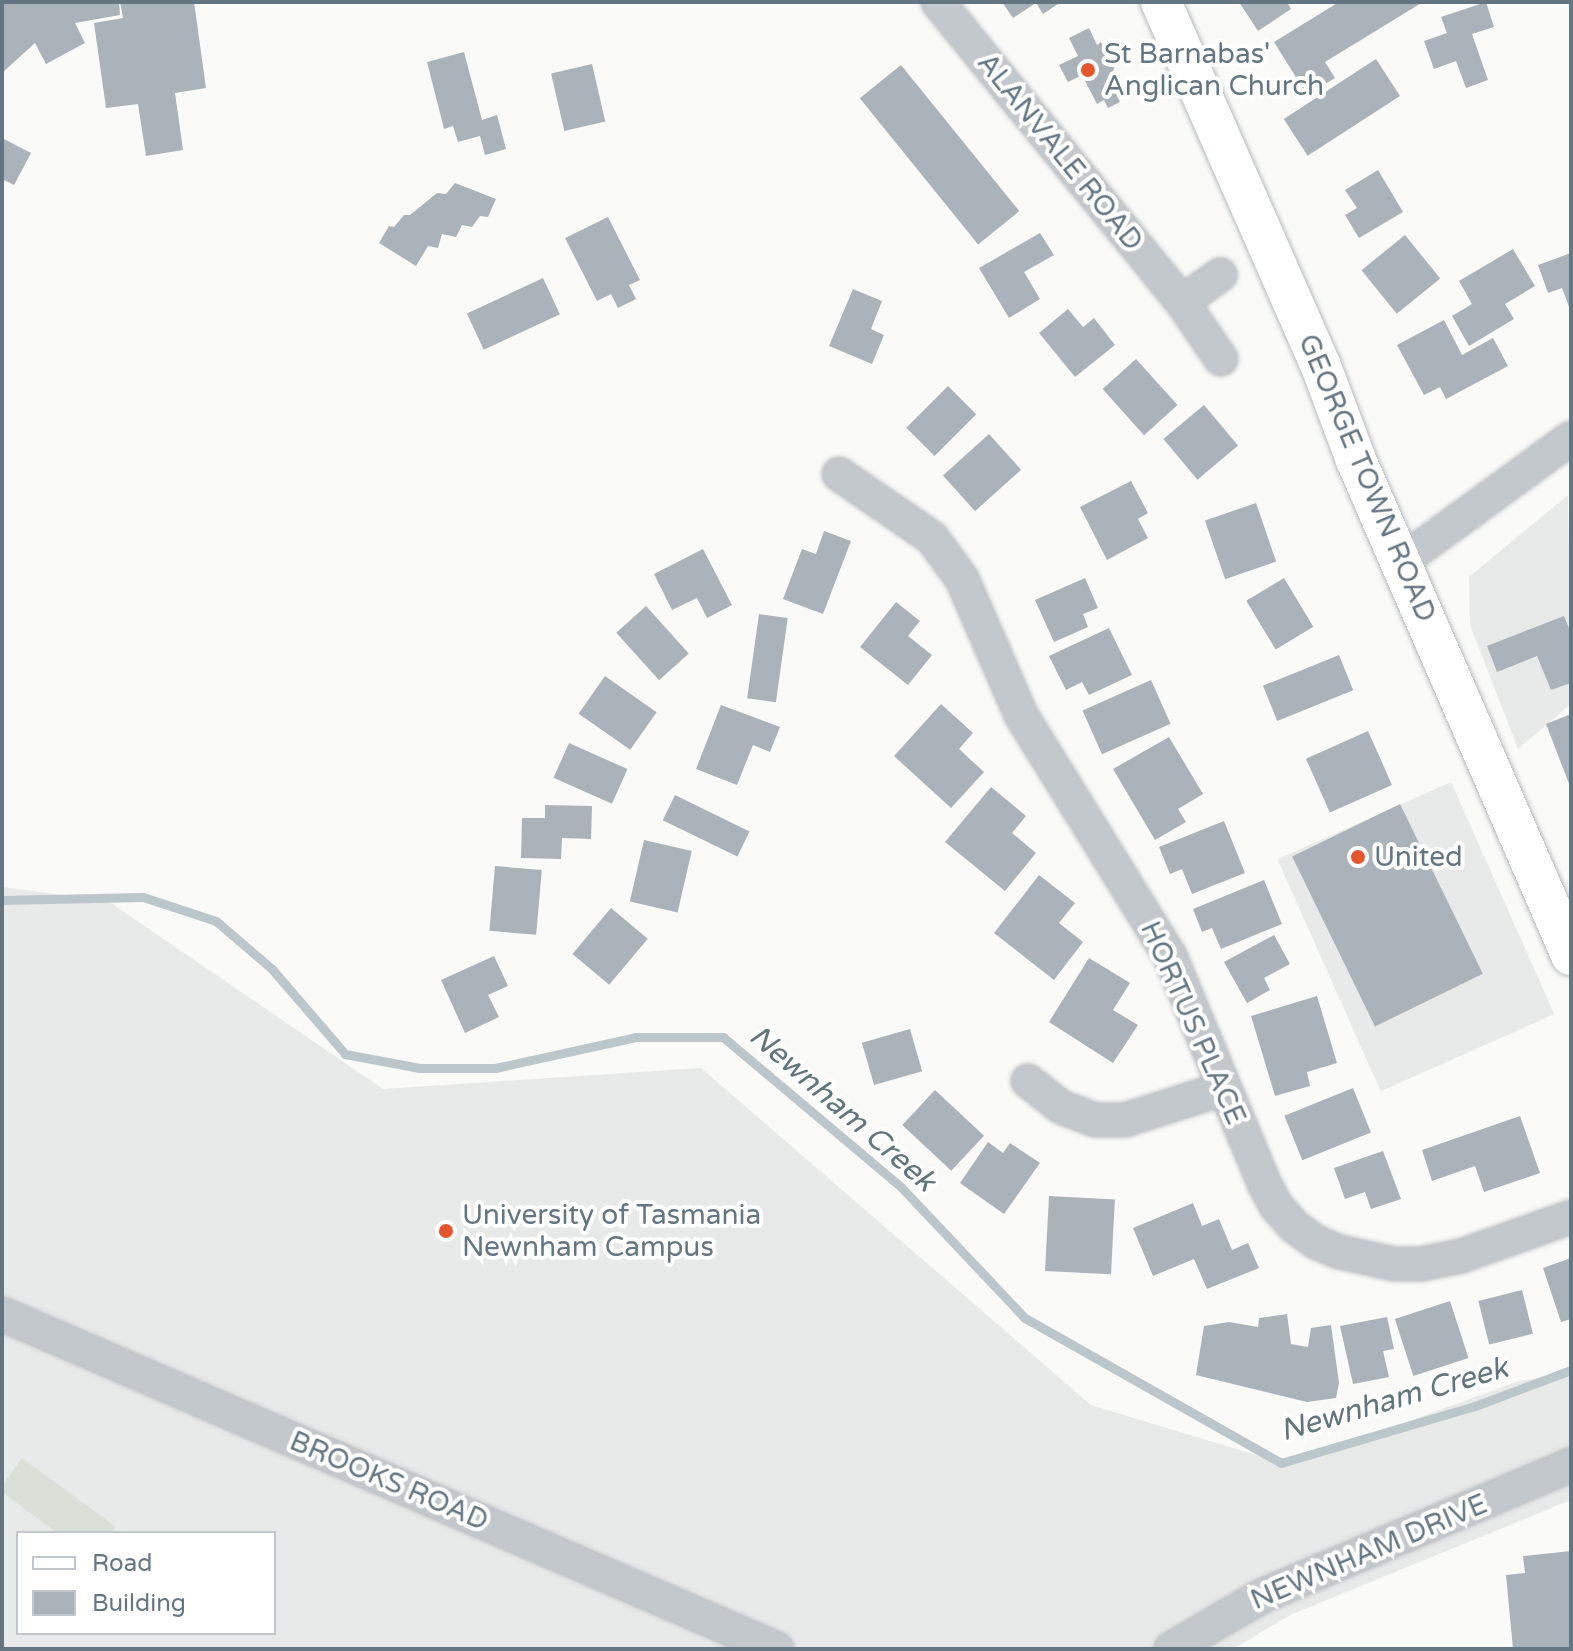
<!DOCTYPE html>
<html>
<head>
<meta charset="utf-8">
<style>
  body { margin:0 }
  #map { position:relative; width:1573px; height:1651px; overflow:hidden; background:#fafaf8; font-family:"Varela Round",sans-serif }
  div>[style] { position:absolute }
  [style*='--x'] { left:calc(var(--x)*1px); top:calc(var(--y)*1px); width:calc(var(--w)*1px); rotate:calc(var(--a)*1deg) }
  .built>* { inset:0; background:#e8e9e9; transform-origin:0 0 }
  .green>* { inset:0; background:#dadfd7 }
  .stream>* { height:9px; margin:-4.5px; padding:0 4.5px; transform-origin:4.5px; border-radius:4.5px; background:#bbc7cb }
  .building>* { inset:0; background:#aab3b9; transform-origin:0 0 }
  .roads { filter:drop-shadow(0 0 2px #b5babe) drop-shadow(0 0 2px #b5babe) }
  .minor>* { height:32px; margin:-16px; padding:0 16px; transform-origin:16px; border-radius:16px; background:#c3c8cc }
  .major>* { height:40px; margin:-20px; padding:0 20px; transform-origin:20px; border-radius:20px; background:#fff }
  .dots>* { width:22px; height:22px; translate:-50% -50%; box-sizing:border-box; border:4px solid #fff; border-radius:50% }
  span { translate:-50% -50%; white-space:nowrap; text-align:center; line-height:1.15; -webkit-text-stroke:8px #fff; paint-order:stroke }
  .poi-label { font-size:28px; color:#657683 }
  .left { translate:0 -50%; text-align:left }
  .street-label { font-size:28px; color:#657683 }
  .water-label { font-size:30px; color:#60757c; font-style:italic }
  .frame { position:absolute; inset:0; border:4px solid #657683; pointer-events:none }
  .legend { position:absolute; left:16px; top:1531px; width:260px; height:104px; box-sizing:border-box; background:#fff; border:2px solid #c1c8cd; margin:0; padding:10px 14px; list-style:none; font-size:24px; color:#657683 }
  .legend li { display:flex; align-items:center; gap:16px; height:40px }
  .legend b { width:40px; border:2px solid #c1c8cd }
</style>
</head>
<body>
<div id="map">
  <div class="built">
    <div style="clip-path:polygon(1568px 495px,1571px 704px,1518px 749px,1470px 625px,1469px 577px)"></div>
    <div style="left:1451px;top:782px;width:254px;height:190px;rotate:66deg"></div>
    <div style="clip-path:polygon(evenodd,2px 887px,108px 901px,383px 1089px,701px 1068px,1091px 1405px,1289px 1465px,1519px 1381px,1571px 1373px,1571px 1500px,1290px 1615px,1233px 1649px,2px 1649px,2px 887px,18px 1533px,274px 1533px,274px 1633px,18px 1633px,18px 1533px)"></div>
  </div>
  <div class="green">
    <div style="clip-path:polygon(22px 1458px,116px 1527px,111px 1533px,57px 1533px,2px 1492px,2px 1486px)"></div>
  </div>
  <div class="stream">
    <div style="--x:2;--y:900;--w:141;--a:-1.2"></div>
    <div style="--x:143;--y:897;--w:77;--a:18.2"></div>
    <div style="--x:216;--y:921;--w:74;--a:40.6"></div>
    <div style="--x:272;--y:969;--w:112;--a:49.3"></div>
    <div style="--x:345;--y:1054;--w:76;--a:10.6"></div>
    <div style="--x:420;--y:1068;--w:75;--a:0"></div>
    <div style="--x:495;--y:1068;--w:144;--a:-12.4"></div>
    <div style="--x:636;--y:1037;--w:87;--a:0"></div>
    <div style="--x:723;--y:1037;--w:233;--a:40.1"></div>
    <div style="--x:901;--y:1187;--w:180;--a:46.6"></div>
    <div style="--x:1025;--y:1318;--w:294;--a:29.5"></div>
    <div style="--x:1281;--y:1463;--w:202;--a:-16.4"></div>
    <div style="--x:1475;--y:1406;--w:103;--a:-20.6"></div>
  </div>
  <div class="building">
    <div style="clip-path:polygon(2px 2px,119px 2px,120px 15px,75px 23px,85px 43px,46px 64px,35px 43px,2px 73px)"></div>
    <div style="clip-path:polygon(120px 2px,194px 2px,206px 88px,175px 93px,183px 150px,146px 156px,138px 104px,106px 108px,94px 23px,123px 18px)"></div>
    <div style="clip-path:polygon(1002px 2px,1061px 2px,1043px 14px,1036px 3px,1013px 18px)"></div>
    <div style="clip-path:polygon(1239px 2px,1287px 2px,1291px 9px,1258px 31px)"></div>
    <div style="clip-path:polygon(1339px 2px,1423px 2px,1325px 62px,1335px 78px,1307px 95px,1274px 42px)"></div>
    <div style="clip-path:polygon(1486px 2px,1494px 27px,1472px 34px,1488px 80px,1466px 88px,1456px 61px,1434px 69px,1424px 41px,1447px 33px,1441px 17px)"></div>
    <div style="clip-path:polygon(1089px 28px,1097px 45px,1101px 42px,1125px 90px,1116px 94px,1120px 102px,1108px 108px,1104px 100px,1097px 104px,1082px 75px,1068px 82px,1059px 65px,1078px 56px,1069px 38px)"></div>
    <div style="clip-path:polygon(464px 52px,482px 120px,497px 115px,506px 149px,485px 155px,480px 136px,458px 142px,453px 126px,444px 129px,427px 62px)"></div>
    <div style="left:1376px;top:59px;width:44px;height:110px;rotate:57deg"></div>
    <div style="left:592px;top:64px;width:59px;height:42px;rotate:77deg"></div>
    <div style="left:901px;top:65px;width:188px;height:53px;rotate:51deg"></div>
    <div style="clip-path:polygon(2px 138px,31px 153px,14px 185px,2px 179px)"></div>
    <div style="clip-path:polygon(1378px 170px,1403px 212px,1359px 238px,1345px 215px,1357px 208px,1345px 190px)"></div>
    <div style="clip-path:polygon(455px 183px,496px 199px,488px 217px,480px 216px,472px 227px,462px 225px,456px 237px,442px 234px,438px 248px,428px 246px,416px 266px,379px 243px,389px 226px,394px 227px,404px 215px,410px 215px,437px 193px,446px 194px)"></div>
    <div style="clip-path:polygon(608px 217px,640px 280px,629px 285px,636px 299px,618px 308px,611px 294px,597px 301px,565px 238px)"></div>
    <div style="clip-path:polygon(1040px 233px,1054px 255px,1024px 272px,1040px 299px,1009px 318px,979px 268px)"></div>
    <div style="left:1405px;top:235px;width:56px;height:56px;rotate:51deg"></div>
    <div style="clip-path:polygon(1513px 249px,1535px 286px,1505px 304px,1514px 319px,1469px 346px,1452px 316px,1472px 304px,1459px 281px)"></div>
    <div style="clip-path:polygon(1571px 253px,1571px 312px,1562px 288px,1548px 293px,1538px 265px)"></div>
    <div style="left:543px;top:278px;width:40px;height:84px;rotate:65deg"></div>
    <div style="clip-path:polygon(853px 289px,882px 301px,871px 329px,884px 335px,872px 364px,829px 346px)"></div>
    <div style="clip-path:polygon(1068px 309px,1083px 327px,1094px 318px,1115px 345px,1075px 377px,1039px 333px)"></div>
    <div style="clip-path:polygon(1444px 320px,1462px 355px,1493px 338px,1508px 366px,1446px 399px,1440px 387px,1424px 395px,1397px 345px)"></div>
    <div style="left:1136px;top:359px;width:62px;height:45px;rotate:48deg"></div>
    <div style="left:948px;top:386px;width:40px;height:59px;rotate:45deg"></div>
    <div style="left:1204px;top:405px;width:53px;height:53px;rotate:50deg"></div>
    <div style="left:989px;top:434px;width:48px;height:62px;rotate:48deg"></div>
    <div style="clip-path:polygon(1131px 481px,1148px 513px,1138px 519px,1148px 538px,1107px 560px,1080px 507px)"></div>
    <div style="left:1256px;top:503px;width:62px;height:54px;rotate:71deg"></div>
    <div style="clip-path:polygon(824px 531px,851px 541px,823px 614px,783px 599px,802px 549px,816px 554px)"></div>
    <div style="clip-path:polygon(703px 549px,732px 605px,707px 618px,697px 598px,672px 610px,654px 574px)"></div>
    <div style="clip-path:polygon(1085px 578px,1098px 608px,1083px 614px,1088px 627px,1054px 642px,1035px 600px)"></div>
    <div style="left:1284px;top:578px;width:57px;height:44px;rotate:59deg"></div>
    <div style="clip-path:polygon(896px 602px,920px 621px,908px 636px,932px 655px,908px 685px,860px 647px)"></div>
    <div style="left:646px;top:606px;width:64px;height:40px;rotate:48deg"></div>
    <div style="left:759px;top:614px;width:29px;height:85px;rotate:8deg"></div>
    <div style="clip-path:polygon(1564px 616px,1571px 633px,1571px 683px,1551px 690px,1537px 656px,1497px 672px,1487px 646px)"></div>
    <div style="clip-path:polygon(1109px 628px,1132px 675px,1089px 695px,1082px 682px,1066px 690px,1049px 656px)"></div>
    <div style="left:1339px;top:655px;width:38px;height:82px;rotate:68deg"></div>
    <div style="left:605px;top:676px;width:63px;height:46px;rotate:35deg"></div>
    <div style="left:1151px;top:680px;width:48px;height:75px;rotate:66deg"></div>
    <div style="clip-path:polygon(941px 704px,973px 733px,959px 749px,984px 772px,951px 808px,894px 756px)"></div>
    <div style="clip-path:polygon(721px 705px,780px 727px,770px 752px,753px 745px,737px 785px,696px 769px)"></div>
    <div style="clip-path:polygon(1571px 714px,1571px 789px,1546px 724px)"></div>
    <div style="left:1368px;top:731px;width:59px;height:68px;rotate:66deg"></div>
    <div style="clip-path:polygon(1169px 737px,1203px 794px,1178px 809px,1186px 822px,1155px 840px,1113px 769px)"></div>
    <div style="left:569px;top:743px;width:64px;height:38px;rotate:24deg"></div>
    <div style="clip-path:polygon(991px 787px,1026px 816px,1012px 833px,1036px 853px,1005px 891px,945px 842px)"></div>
    <div style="left:675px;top:795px;width:83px;height:28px;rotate:26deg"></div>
    <div style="left:1400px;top:804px;width:189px;height:120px;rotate:64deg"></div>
    <div style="clip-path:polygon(545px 805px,592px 806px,591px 839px,562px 838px,561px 859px,521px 858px,522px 818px,545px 818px)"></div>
    <div style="clip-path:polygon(1224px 821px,1245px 873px,1192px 894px,1182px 869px,1170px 874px,1159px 847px)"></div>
    <div style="left:644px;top:840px;width:49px;height:63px;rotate:13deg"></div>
    <div style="left:495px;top:866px;width:47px;height:65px;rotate:5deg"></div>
    <div style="clip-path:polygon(1039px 875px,1075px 903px,1059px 923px,1083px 942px,1054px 980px,994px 933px)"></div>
    <div style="clip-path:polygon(1264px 880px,1282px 924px,1221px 949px,1212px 928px,1202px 932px,1193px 909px)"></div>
    <div style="left:611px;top:908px;width:48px;height:60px;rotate:40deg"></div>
    <div style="clip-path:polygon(1274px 935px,1290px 964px,1264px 978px,1270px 990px,1247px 1003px,1224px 962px)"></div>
    <div style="clip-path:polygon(494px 956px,508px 986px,488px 995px,499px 1017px,465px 1033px,441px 980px)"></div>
    <div style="clip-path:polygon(1089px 958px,1130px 983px,1113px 1010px,1138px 1025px,1113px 1063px,1049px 1022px)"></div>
    <div style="clip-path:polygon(1317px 996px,1337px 1063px,1307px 1072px,1310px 1086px,1275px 1096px,1251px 1016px)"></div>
    <div style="left:910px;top:1029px;width:44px;height:50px;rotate:74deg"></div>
    <div style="left:1353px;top:1088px;width:48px;height:74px;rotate:68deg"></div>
    <div style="left:935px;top:1090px;width:67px;height:48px;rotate:43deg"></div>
    <div style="clip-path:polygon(1520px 1116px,1540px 1173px,1484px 1192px,1475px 1166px,1432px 1181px,1422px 1150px)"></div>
    <div style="clip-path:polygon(988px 1142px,1003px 1153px,1010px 1143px,1040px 1163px,1004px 1214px,960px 1183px)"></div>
    <div style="clip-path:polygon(1383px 1151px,1401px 1199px,1371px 1209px,1365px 1192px,1345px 1199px,1334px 1168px)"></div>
    <div style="left:1049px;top:1196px;width:66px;height:75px;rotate:3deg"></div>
    <div style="clip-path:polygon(1193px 1203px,1202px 1226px,1219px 1219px,1232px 1250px,1248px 1243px,1259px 1268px,1207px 1289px,1194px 1259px,1153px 1276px,1133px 1228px)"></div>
    <div style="clip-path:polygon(1571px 1258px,1571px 1319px,1561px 1322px,1543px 1268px)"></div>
    <div style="left:1522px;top:1290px;width:45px;height:45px;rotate:76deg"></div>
    <div style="left:1450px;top:1301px;width:60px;height:58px;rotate:72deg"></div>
    <div style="clip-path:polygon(1287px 1314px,1291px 1344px,1308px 1347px,1311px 1328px,1331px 1325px,1339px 1383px,1336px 1398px,1307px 1402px,1196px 1375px,1204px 1326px,1229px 1322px,1258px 1327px,1259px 1318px)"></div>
    <div style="clip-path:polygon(1387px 1317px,1394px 1349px,1383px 1351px,1389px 1377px,1353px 1384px,1340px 1326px)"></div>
    <div style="clip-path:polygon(1571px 1551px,1571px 1649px,1513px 1649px,1506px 1575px,1525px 1573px,1523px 1556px)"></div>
  </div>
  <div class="roads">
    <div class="minor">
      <div style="--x:938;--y:2;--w:387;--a:50.9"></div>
      <div style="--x:1182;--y:302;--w:69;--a:55.6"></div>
      <div style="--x:1182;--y:302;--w:47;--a:-35.4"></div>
      <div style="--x:839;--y:474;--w:113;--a:34.5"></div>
      <div style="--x:932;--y:538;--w:51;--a:53.8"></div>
      <div style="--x:962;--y:579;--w:148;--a:66.5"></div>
      <div style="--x:1021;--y:715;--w:283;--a:58.3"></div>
      <div style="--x:1170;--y:956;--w:248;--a:67.5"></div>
      <div style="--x:1265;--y:1185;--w:24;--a:62"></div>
      <div style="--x:1276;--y:1206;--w:28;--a:48"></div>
      <div style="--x:1295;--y:1227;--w:26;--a:36"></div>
      <div style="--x:1316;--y:1242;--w:26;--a:23"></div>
      <div style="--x:1340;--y:1252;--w:55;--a:12.5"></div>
      <div style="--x:1394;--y:1264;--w:27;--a:0"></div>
      <div style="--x:1421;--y:1264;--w:41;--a:-11.3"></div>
      <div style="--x:1461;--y:1256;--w:117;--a:-19.5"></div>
      <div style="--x:1401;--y:562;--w:210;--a:-36.1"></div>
      <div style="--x:1028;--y:1081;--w:42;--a:38.2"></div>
      <div style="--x:1061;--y:1107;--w:36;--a:21"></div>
      <div style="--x:1095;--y:1120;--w:30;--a:0"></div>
      <div style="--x:1125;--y:1120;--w:102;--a:-17.7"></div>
      <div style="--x:2;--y:1314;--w:844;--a:23.38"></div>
      <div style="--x:1171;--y:1649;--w:105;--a:-30.2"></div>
      <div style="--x:1262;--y:1596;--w:336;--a:-23"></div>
    </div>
    <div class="major">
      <div style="--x:1161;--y:2;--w:395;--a:66.3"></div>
      <div style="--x:1320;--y:364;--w:103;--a:69.4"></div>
      <div style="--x:1356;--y:460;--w:540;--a:66.52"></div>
    </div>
  </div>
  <div class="dots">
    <div style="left:1088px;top:70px;background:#e4572e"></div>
    <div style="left:1358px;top:857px;background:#e4572e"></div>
    <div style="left:446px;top:1231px;background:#e4572e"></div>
  </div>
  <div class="poi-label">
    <span class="left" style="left:1104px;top:70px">St Barnabas'<br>Anglican Church</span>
    <span class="left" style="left:1374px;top:857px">United</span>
    <span class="left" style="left:462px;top:1231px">University of Tasmania<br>Newnham Campus</span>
  </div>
  <div class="street-label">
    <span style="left:1060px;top:152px;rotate:51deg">ALANVALE ROAD</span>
    <span style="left:1367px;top:478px;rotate:67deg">GEORGE TOWN ROAD</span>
    <span style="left:1193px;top:1023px;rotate:66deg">HORTUS PLACE</span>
    <span style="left:389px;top:1481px;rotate:23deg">BROOKS ROAD</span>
    <span style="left:1369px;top:1552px;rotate:-23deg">NEWNHAM DRIVE</span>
  </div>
  <div class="water-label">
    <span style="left:842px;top:1109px;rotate:41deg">Newnham Creek</span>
    <span style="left:1394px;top:1400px;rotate:-16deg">Newnham Creek</span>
  </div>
  <div class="frame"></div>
  <ul class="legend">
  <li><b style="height:10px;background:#fff"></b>Road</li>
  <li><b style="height:22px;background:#aab3b9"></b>Building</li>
  </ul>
</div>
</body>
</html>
